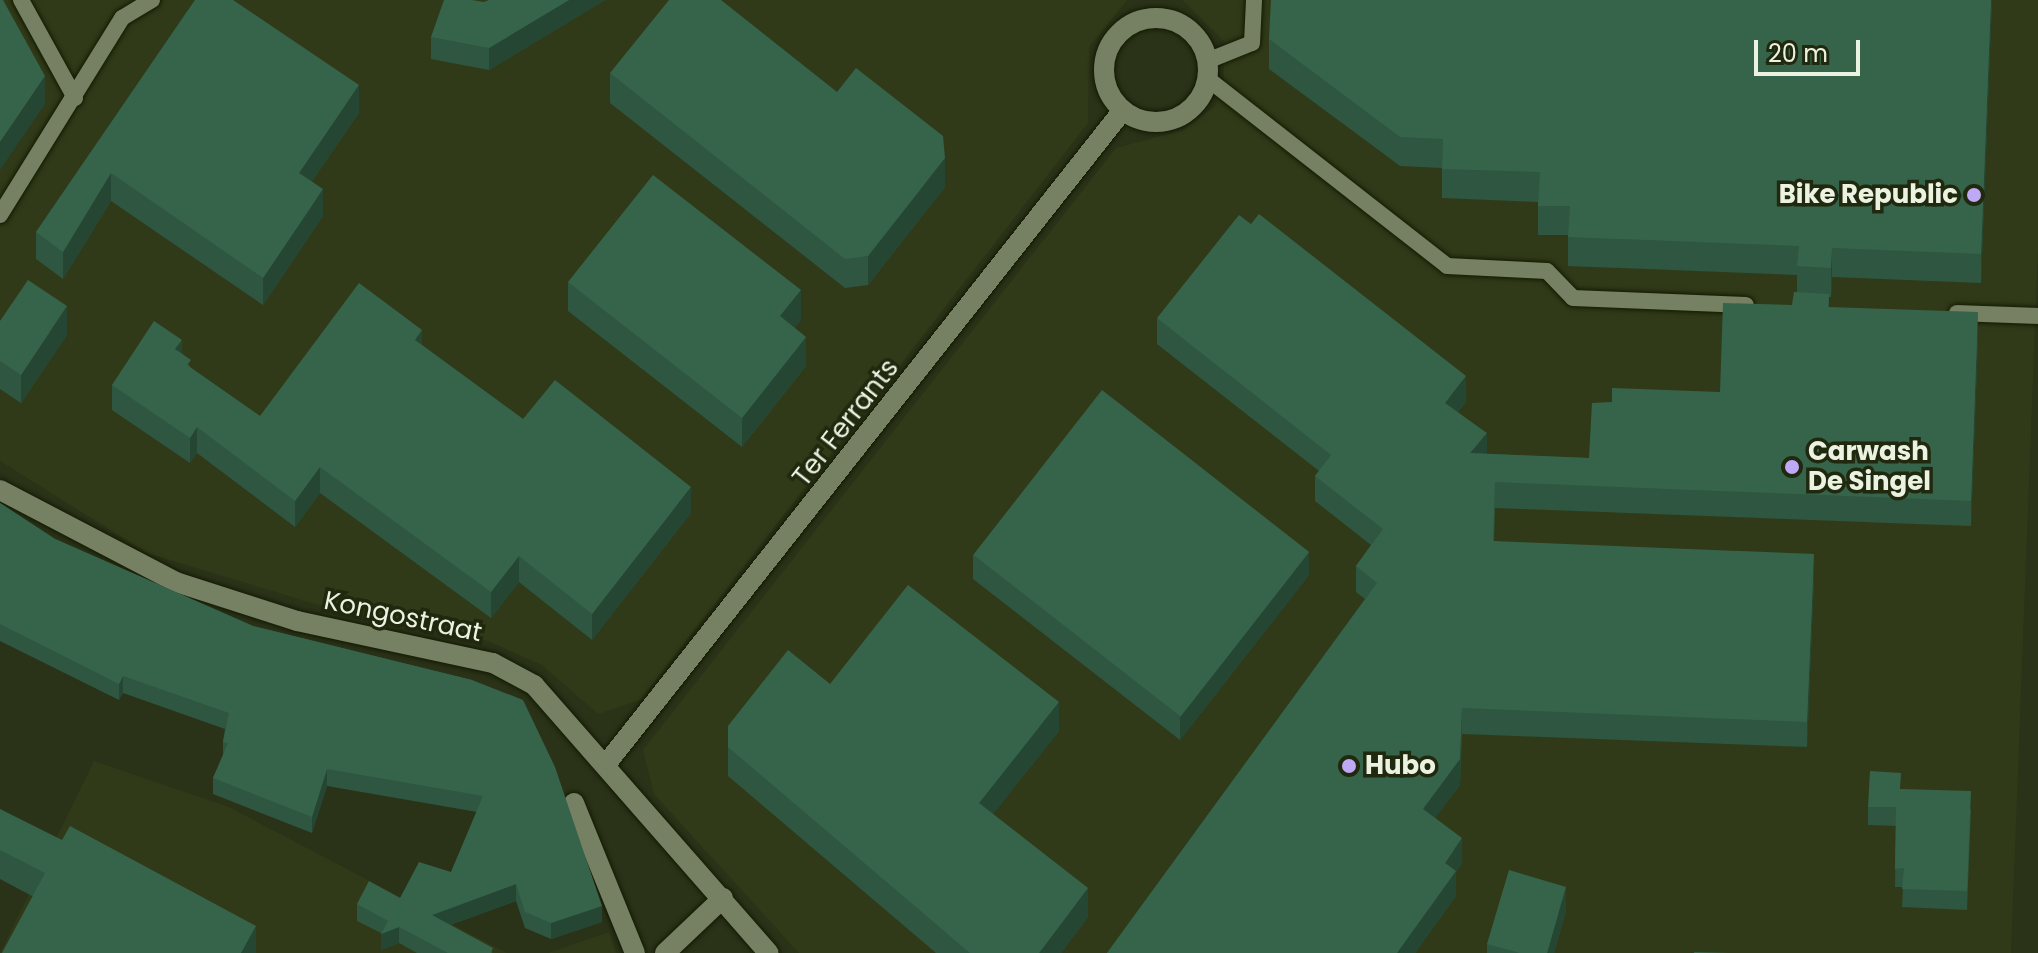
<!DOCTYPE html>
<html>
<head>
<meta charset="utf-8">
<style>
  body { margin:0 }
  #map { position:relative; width:2038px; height:953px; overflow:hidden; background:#2a3218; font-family:Poppins,sans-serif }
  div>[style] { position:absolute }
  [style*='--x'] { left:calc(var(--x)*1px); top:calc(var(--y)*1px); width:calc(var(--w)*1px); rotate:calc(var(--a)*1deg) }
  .built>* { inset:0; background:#303a18 }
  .roads { filter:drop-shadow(0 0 2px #131a02) drop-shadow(0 0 2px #131a02) }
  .lane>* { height:16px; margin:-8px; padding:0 8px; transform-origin:8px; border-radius:8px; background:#768163 }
  .street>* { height:20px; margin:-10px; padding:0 10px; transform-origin:10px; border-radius:10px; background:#768163 }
  .street>.ring { margin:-10px; padding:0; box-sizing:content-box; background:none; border:20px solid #768163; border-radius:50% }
  .wall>* { inset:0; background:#2e5640 }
  .shaded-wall>* { inset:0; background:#264634 }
  .building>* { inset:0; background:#36644a; transform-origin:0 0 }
  .dots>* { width:22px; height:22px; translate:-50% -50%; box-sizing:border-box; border:4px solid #20280e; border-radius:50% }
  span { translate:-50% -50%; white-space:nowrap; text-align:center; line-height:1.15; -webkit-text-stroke:7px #20280e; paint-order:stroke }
  .poi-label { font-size:26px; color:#ecf2e2; font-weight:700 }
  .right { translate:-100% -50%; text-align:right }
  .left { translate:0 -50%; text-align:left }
  .street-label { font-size:26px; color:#ecf2e2 }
  .scale { position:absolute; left:1754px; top:40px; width:106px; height:36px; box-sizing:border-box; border:4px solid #ecf2e2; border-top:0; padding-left:10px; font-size:24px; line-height:28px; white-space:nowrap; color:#ecf2e2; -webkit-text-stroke:6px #20280e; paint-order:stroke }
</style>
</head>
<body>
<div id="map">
  <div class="built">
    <div style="clip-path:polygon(0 0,1127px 0,1089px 47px,1088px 123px,640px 700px,598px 714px,542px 665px,488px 641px,315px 604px,147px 553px,0 461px)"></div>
    <div style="clip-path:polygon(1183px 0,2038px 0,2038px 248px,2011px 953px,799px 953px,654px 794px,643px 750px,1116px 148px,1183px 130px,1215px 106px,1224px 85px,1224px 41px)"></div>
    <div style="clip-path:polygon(94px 761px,229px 807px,507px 953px,0 953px)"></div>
    <div style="clip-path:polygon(609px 932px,616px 953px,548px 953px)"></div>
  </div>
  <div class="roads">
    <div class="lane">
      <div style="--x:21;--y:0;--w:112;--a:61.1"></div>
      <div style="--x:1207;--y:61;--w:48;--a:-21.8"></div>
      <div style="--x:1252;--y:43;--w:43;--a:-87.3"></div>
      <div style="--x:1208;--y:79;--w:303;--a:38"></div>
      <div style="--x:1447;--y:266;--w:100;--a:2.9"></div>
      <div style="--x:1547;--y:271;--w:37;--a:46"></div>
      <div style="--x:1573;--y:298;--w:173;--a:2.3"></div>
      <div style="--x:0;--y:215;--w:232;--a:-58.2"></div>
      <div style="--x:122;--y:18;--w:35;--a:-31"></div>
      <div style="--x:1957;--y:313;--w:81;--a:2.1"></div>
    </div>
    <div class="street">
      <div class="ring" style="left:1104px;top:18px;width:84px;height:84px"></div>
      <div style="--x:0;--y:490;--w:199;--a:27.6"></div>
      <div style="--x:176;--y:582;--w:127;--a:17.9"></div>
      <div style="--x:297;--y:621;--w:200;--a:12.1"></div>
      <div style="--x:493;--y:663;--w:47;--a:28.2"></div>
      <div style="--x:534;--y:685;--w:356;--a:48.8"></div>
      <div style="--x:607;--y:763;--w:832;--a:-51.68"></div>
      <div style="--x:574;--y:803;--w:162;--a:67.9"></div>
      <div style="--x:665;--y:953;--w:80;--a:-43.5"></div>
    </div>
  </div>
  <div class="wall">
    <div style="clip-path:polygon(195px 0,359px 113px,312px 181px,323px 216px,263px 305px,111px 201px,63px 279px,36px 259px,36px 232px)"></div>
    <div style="clip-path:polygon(489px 0,605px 0,489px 70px,431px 59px,431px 37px)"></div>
    <div style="clip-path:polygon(1992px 0,1981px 283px,1832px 277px,1831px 297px,1829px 297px,1829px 307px,1978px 338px,1971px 526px,1495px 508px,1494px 541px,1814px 579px,1807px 747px,1462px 734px,1460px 785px,1435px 818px,1462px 863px,1456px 872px,1456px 896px,1415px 953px,1107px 953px,1365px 599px,1356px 592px,1356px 566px,1371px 545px,1315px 501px,1315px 476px,1319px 471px,1157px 344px,1157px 318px,1466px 402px,1458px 412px,1487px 454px,1589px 458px,1720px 392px,1792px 305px,1797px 292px,1797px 275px,1568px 266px,1568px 235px,1538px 235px,1538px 202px,1442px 198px,1442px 168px,1400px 166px,1269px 69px,1269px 39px)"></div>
    <div style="clip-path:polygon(610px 73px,945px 187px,868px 285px,845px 288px,610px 103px)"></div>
    <div style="clip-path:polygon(568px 282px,801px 320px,794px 328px,806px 366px,742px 447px,568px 311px)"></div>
    <div style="clip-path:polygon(0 321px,67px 335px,21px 403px,0 389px)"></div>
    <div style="clip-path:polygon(422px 345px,523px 419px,691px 513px,592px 640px,519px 582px,491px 618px,320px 493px,295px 527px,197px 453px,190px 463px,112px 410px,112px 385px,182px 353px,191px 368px,260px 416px)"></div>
    <div style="clip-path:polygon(0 503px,55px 539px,253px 626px,472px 680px,602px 922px,551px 939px,525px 928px,516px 901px,450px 925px,493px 953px,417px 953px,399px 943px,381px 950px,381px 933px,357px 921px,357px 904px,400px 898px,451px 872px,477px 812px,327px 786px,312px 833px,213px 794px,213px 778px,223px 756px,223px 742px,225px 729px,123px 693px,119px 700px,0 641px)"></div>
    <div style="clip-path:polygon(973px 555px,1309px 575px,1180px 740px,973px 579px)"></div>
    <div style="clip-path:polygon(830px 684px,1059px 731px,993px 814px,1088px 917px,1061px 953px,936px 953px,728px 776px,728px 747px)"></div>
    <div style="clip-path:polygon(1901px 789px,1971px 810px,1967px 910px,1902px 907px,1903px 887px,1895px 887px,1896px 826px,1868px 825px,1868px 807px)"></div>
    <div style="clip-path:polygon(0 809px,256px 953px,32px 896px,0 879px)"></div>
    <div style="clip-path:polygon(1566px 911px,1554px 953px,1487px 953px,1487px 944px)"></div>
  </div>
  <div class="shaded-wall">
    <div style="clip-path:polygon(569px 0,605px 0,489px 70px,489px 48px)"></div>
    <div style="clip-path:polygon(1991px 0,1992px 0,1981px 283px,1981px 254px)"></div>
    <div style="clip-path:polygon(45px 76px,45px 104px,0 170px,0 142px)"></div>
    <div style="clip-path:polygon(359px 85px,359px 113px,299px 200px,299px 173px)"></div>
    <div style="clip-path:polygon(945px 158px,945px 187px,868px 285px,868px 256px)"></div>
    <div style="clip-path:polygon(111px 173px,111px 201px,63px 279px,63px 252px)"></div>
    <div style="clip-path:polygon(323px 189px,323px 216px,263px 305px,263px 278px)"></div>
    <div style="clip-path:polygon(1832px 248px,1832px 277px,1831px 297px,1831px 268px)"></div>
    <div style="clip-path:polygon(801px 290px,801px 320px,780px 346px,780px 316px)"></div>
    <div style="clip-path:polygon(67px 306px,67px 335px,21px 403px,21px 375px)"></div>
    <div style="clip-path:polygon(1978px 312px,1978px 338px,1971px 526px,1971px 501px)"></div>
    <div style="clip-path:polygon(422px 330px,422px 356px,415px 340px)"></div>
    <div style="clip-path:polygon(806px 337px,806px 366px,742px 447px,742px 418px)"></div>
    <div style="clip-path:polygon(182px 340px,182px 366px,175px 349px)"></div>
    <div style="clip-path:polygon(1466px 376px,1466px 402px,1445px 428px,1445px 403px)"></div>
    <div style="clip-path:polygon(197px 427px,197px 453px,190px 463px,190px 438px)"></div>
    <div style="clip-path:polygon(1487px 433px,1487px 459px,1470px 453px)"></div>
    <div style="clip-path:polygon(320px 467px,320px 493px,295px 527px,295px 501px)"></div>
    <div style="clip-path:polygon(691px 487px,691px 513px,592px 640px,592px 614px)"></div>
    <div style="clip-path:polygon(1309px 552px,1309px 575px,1180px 740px,1180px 717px)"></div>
    <div style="clip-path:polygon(1814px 554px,1814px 579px,1807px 747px,1807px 722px)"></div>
    <div style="clip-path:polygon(519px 556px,519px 582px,491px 618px,491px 592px)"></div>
    <div style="clip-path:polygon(123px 676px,123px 693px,119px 700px,119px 684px)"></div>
    <div style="clip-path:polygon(1059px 702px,1059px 731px,979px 832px,979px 803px)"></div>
    <div style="clip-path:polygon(1462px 708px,1460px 785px,1423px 834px,1423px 809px)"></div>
    <div style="clip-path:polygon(327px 769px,327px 786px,312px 833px,312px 817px)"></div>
    <div style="clip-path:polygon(1462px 838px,1462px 863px,1456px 872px,1456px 896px,1415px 953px,1397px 953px,1445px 863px)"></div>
    <div style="clip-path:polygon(516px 884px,516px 901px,432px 931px,432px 915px)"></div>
    <div style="clip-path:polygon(1566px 887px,1566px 911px,1554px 953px,1547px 953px)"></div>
    <div style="clip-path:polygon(1088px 888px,1088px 917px,1061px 953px,1039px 953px)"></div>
    <div style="clip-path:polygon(602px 906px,602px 922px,551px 939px,551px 923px)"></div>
    <div style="clip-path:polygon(256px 926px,256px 953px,241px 953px)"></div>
    <div style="clip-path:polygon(399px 927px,399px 943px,381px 950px,381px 934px)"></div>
  </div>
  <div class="building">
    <div style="clip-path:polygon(0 0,3px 0,45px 76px,0 142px)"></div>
    <div style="clip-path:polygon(195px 0,233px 0,359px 85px,299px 173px,323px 189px,263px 278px,111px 173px,63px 252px,36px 232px)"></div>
    <div style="clip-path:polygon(444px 0,472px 0,484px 2px,489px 0,569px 0,489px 48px,431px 37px)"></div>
    <div style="clip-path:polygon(669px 0,721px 0,837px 92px,856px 68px,943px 136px,945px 158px,868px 256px,845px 259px,610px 73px)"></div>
    <div style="clip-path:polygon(1271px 0,1991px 0,1981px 254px,1832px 248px,1831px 268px,1797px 266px,1799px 246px,1568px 237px,1570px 206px,1538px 206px,1540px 172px,1442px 169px,1443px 139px,1400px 137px,1269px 39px)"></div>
    <div style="clip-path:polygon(653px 175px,801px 290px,780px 316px,806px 337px,742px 418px,568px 282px)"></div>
    <div style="clip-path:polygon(1259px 214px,1466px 376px,1445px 403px,1487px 433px,1470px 453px,1589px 458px,1592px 403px,1612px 402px,1612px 388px,1720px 392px,1723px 303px,1792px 305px,1794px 292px,1829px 294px,1828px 307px,1978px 312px,1971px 501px,1495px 482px,1493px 541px,1814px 554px,1807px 722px,1462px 708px,1460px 759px,1423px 809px,1462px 838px,1445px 863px,1456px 871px,1397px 953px,1107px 953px,1377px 583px,1356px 566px,1383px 529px,1315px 476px,1331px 455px,1157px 318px,1239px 215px,1251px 224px)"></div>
    <div style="clip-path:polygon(28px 280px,67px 306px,21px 375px,0 361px,0 321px)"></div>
    <div style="clip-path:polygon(359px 283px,422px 330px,415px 340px,523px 419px,555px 380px,691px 487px,592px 614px,519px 556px,491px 592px,320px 467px,295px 501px,197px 427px,190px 438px,112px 385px,154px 321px,182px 340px,175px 349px,191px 360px,187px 365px,260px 416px)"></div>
    <div style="left:1102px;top:390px;width:263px;height:209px;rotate:38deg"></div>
    <div style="clip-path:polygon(0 503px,55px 539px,253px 626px,472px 680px,523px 700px,555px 767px,602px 906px,551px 923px,525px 912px,516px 884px,432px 915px,493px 948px,491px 953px,448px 953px,399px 927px,381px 934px,388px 921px,357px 904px,369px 881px,400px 898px,419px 862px,451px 872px,483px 796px,327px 769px,312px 817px,213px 778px,228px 743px,223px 742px,229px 713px,123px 676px,119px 684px,0 624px)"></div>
    <div style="clip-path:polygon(908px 585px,1059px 702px,979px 803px,1088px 888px,1039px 953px,970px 953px,728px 747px,728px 726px,788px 650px,830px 684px)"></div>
    <div style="clip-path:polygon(1870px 771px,1901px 773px,1900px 789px,1971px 791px,1967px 891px,1902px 889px,1904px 868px,1895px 869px,1896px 807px,1868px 807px)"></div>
    <div style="clip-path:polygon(0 809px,62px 840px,70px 826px,256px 926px,241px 953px,2px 953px,45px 873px,0 850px)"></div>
    <div style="clip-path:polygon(1509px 870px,1566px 887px,1547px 953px,1520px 953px,1487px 944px)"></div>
    <div style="clip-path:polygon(1694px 952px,1731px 953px,1694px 953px)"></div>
  </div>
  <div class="dots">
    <div style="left:1974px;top:195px;background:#bda9f5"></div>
    <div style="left:1792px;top:467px;background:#bda9f5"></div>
    <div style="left:1349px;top:766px;background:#bda9f5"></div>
  </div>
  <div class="poi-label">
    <span class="right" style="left:1958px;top:195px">Bike Republic</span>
    <span class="left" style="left:1808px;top:467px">Carwash<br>De Singel</span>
    <span class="left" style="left:1365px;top:766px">Hubo</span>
  </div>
  <div class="street-label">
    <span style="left:846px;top:423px;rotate:-52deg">Ter Ferrants</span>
    <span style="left:403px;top:617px;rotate:12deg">Kongostraat</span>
  </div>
  <div class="scale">20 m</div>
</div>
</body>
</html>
